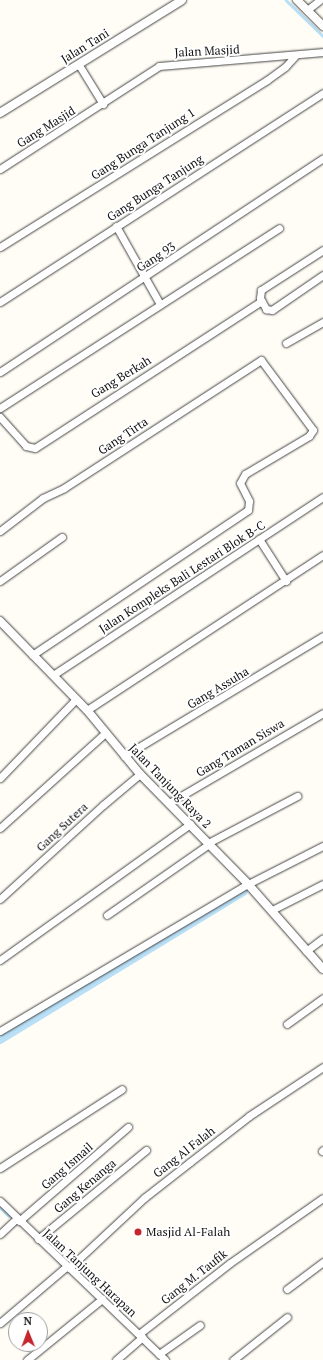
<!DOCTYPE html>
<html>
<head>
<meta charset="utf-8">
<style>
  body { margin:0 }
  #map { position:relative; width:323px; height:1360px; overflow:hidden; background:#fffdf5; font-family:"PT Serif",serif }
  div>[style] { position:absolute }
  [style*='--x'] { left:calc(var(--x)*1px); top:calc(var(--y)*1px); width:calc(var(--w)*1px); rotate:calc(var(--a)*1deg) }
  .stream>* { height:2.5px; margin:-1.25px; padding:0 1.25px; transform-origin:1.25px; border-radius:1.25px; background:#b9e0f7 }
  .canal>* { height:8px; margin:-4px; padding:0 4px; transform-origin:4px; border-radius:4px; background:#b9e0f7 }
  .roads { filter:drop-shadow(0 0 1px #444) drop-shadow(0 0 1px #444) }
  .minor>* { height:7px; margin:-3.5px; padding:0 3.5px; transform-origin:3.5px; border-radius:3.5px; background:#fff }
  .tertiary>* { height:8px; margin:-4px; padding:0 4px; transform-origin:4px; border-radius:4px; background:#fff }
  .dots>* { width:11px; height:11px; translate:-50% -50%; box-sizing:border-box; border:2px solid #fff; border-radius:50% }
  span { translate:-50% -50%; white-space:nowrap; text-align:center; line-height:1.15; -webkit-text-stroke:4px #fff; paint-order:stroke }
  .street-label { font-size:12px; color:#111 }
  .poi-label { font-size:12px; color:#111 }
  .left { translate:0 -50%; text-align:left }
  .north { position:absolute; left:8px; top:1312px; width:40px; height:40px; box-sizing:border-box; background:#fff; border:1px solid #a0a0a0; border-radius:50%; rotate:359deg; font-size:11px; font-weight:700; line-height:16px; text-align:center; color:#111 }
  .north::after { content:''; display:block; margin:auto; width:14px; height:18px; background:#c4262e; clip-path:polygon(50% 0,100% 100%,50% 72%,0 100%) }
</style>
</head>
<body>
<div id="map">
  <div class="stream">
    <div style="--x:286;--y:0;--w:52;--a:44.2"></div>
    <div style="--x:1;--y:1208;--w:11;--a:45"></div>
  </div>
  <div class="canal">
    <div style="--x:0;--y:1040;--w:285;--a:-31.3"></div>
  </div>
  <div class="roads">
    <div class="minor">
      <div style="--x:307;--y:10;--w:16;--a:-38"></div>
      <div style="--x:79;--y:65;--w:46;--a:58.4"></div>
      <div style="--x:0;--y:169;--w:189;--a:-32.9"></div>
      <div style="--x:159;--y:66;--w:165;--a:-4.9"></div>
      <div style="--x:116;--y:226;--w:90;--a:60.6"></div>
      <div style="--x:0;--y:247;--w:315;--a:-32"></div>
      <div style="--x:267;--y:80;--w:22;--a:-36"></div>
      <div style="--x:285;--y:67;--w:15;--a:-48"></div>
      <div style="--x:323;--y:250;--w:74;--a:147.2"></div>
      <div style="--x:261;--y:290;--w:8;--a:97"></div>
      <div style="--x:260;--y:298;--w:13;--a:61"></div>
      <div style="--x:266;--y:309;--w:6;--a:9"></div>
      <div style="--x:272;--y:310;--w:62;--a:-34.5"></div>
      <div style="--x:0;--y:302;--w:385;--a:-32.9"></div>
      <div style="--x:286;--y:343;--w:43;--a:-29.6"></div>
      <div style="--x:0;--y:372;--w:387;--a:-33.5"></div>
      <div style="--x:0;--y:408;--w:332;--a:-32.8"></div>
      <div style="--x:0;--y:417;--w:39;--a:48"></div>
      <div style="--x:26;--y:446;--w:9;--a:13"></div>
      <div style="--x:35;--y:448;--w:270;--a:-33"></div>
      <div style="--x:0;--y:531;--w:54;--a:-37.5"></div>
      <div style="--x:43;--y:498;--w:23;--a:-25"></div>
      <div style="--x:64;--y:488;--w:235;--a:-33"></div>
      <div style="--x:261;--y:360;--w:87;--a:53.4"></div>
      <div style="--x:313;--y:430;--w:7;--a:124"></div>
      <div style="--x:309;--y:436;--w:74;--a:149.3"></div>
      <div style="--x:245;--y:474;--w:10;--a:119"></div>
      <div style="--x:240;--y:483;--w:20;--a:63"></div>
      <div style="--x:249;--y:501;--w:9;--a:96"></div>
      <div style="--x:248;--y:510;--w:260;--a:146.1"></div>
      <div style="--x:259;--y:539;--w:50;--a:57.3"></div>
      <div style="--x:0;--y:581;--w:76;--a:-35.4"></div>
      <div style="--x:53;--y:675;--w:323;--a:-33.4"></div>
      <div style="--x:87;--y:710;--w:282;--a:-33.3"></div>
      <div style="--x:124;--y:756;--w:232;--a:-31.1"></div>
      <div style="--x:0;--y:778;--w:110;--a:-46.1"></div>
      <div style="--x:169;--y:803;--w:178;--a:-30.3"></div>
      <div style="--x:0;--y:828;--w:140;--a:-42.1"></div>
      <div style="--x:208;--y:843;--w:101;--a:-27.8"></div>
      <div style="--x:0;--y:899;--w:139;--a:-42.4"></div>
      <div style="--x:103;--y:805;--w:48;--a:-40"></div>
      <div style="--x:272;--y:910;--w:57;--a:-27"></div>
      <div style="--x:107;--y:915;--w:124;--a:-34.8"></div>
      <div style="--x:306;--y:951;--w:21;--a:-37"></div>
      <div style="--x:0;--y:960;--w:234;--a:-35.6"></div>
      <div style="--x:287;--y:1024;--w:44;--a:-35.8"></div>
      <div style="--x:0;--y:1031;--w:288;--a:-30.7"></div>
      <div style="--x:248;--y:884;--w:84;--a:-26.9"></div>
      <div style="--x:322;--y:1151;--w:1;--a:-45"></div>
      <div style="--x:0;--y:1168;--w:145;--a:-32.9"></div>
      <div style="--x:0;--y:1201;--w:229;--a:43.9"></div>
      <div style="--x:19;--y:1221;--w:144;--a:-40.8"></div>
      <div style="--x:0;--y:1234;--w:23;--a:-43"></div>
      <div style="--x:38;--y:1239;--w:140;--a:-39.5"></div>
      <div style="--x:69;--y:1268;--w:103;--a:-43"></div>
      <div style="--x:144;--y:1198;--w:58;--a:-38"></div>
      <div style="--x:190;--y:1162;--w:75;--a:-37.9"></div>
      <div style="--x:249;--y:1116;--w:89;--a:-33.5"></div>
      <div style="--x:287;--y:1289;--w:45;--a:-36.9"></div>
      <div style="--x:0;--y:1323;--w:88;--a:-40.4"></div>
      <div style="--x:139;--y:1334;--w:115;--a:-38"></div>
      <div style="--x:230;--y:1263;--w:113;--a:-35"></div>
      <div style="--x:159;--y:1354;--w:50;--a:-35.3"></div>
      <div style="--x:27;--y:1360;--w:97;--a:-39.1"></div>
      <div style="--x:116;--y:1360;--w:35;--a:-41"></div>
      <div style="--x:233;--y:1360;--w:69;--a:-38.5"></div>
    </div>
    <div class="tertiary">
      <div style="--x:297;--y:0;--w:37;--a:45"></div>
      <div style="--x:0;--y:113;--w:214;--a:-31.8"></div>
      <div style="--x:0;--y:621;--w:124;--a:45.7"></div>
      <div style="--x:87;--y:710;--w:83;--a:50.4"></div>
      <div style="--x:140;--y:774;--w:154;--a:45.5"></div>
      <div style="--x:248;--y:884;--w:113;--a:48.6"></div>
    </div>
  </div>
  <div class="dots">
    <div style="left:138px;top:1232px;background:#c4262e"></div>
  </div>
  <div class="street-label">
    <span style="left:85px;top:46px;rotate:-32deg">Jalan Tani</span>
    <span style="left:207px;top:51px;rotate:-3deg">Jalan Masjid</span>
    <span style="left:46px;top:127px;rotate:-32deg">Gang Masjid</span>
    <span style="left:143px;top:144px;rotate:-33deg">Gang Bunga Tanjung 1</span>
    <span style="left:155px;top:188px;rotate:-33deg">Gang Bunga Tanjung</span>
    <span style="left:156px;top:257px;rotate:-33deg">Gang 93</span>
    <span style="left:121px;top:377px;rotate:-32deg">Gang Berkah</span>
    <span style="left:123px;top:436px;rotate:-34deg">Gang Tirta</span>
    <span style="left:182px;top:577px;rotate:-33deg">Jalan Kompleks Bali Lestari Blok B-C</span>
    <span style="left:218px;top:688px;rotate:-31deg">Gang Assuha</span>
    <span style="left:240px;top:748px;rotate:-31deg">Gang Taman Siswa</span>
    <span style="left:170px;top:786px;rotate:46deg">Jalan Tanjung Raya 2</span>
    <span style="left:62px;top:827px;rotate:-43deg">Gang Sutera</span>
    <span style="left:184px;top:1152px;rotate:-38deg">Gang Al Falah</span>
    <span style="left:67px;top:1166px;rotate:-41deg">Gang Ismail</span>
    <span style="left:85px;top:1186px;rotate:-40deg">Gang Kenanga</span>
    <span style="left:90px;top:1273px;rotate:43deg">Jalan Tanjung Harapan</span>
    <span style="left:194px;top:1277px;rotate:-38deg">Gang M. Taufik</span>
  </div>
  <div class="poi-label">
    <span class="left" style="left:146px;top:1232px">Masjid Al-Falah</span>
  </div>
  <div class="north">N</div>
</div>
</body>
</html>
